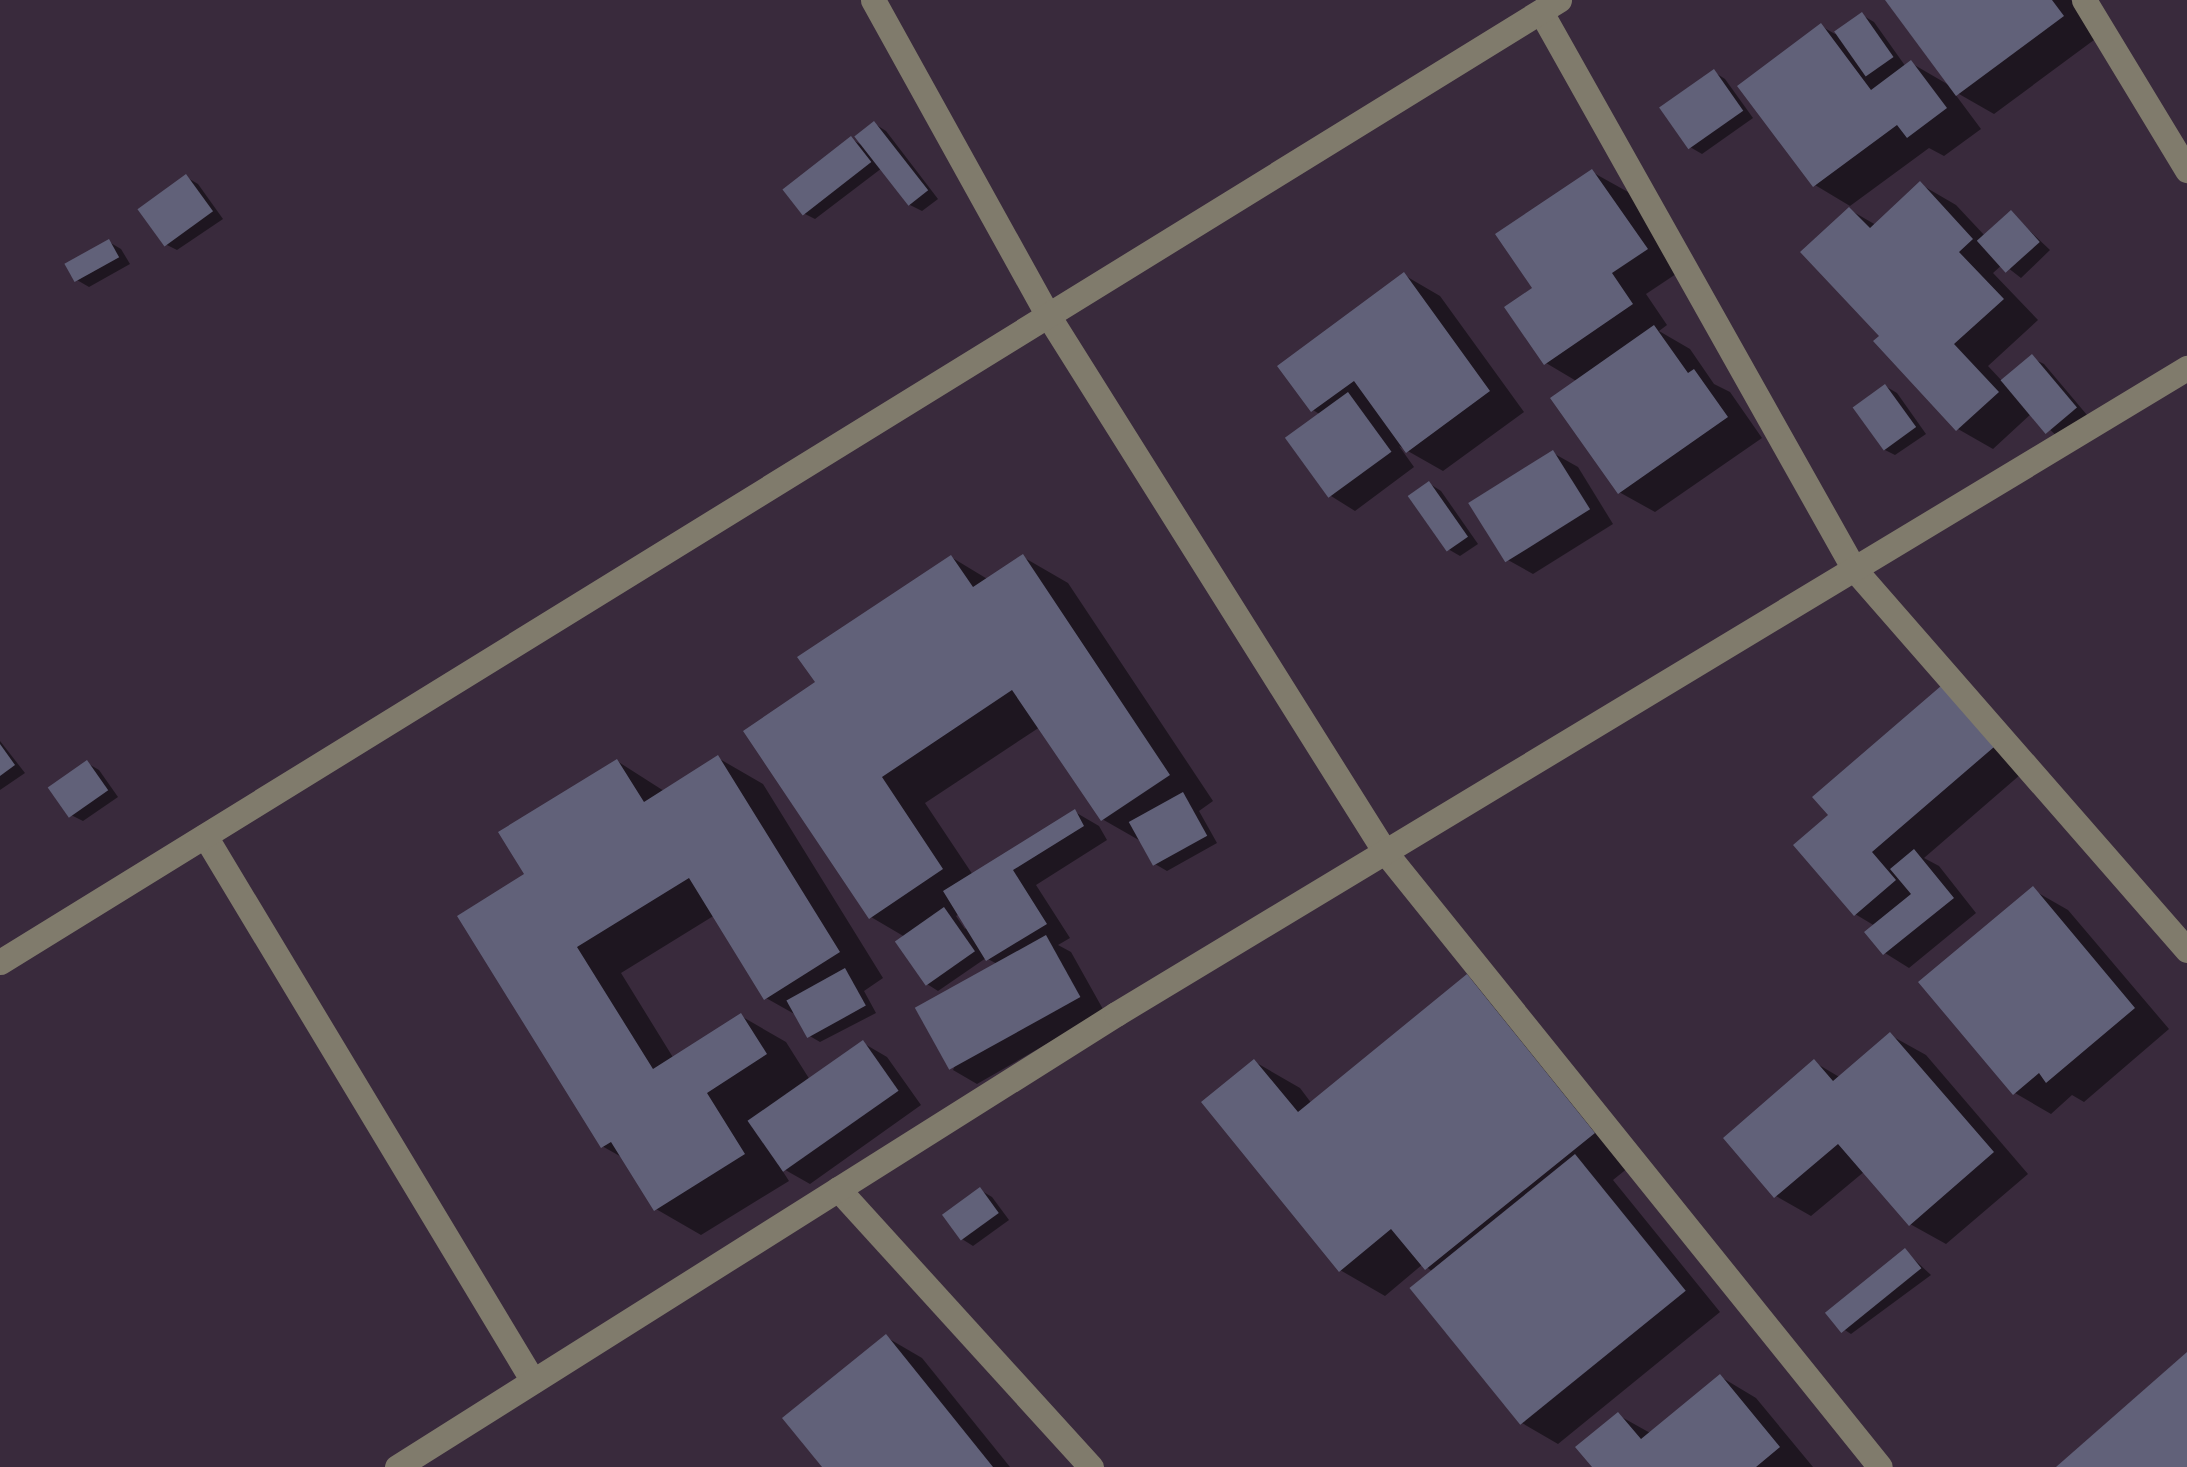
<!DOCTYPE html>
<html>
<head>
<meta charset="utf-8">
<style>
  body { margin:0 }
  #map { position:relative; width:2187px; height:1467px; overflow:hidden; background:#392a3c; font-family:Manrope,sans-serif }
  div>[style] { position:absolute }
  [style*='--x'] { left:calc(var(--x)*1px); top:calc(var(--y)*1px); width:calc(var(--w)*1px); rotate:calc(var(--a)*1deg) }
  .shadow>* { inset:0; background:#0007 }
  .building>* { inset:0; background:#616179; transform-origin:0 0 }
  .minor>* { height:25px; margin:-12.5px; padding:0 12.5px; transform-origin:12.5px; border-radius:12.5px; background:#807b6c }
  span { translate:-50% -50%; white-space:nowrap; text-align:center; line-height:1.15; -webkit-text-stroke:8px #392a3c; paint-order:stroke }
</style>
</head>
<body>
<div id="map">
  <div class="shadow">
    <div style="clip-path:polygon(1888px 0,2071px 0,2098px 37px,1994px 114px,1952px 90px,1981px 129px,1944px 156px,1929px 148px,1850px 206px,1815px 185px,1821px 26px,1835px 34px,1862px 15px,1874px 22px,1906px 67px,1911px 63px,1954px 88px)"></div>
    <div style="clip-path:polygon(1714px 72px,1725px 79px,1753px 118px,1702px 154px,1690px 147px)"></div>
    <div style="clip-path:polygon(875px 124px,886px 131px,938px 199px,922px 211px,910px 205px,882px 168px,815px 219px,803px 213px,851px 139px,867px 148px)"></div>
    <div style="clip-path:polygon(1592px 172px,1628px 192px,1682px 270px,1646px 294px,1667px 325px,1659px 331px,1690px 349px,1714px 384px,1730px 392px,1762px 438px,1655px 512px,1619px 492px,1578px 382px,1546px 363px,1536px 289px)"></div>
    <div style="clip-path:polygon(186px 177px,198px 184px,223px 219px,177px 250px,165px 244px)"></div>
    <div style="clip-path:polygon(1920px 184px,1956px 205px,1986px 237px,2011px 213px,2050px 250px,2021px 278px,2003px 264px,1993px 273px,2038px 320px,1988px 366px,2003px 382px,2032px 358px,2044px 364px,2087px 415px,2060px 439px,2032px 413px,1993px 449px,1958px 429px,1882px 336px,1850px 210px,1876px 225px)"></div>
    <div style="clip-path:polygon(109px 242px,121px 249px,130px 264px,89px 287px,77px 280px)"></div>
    <div style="clip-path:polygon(1404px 275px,1440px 296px,1524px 412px,1443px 471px,1399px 446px,1414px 467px,1355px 511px,1331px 496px,1321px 415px,1313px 410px)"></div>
    <div style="clip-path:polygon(1885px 386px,1897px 393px,1926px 434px,1895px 455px,1883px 449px)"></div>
    <div style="clip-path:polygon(1553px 453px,1578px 467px,1613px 524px,1533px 574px,1508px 560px)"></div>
    <div style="clip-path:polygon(1430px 484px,1441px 491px,1478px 544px,1460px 556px,1448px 549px)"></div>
    <div style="clip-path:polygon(evenodd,951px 557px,989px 580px,1023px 557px,1068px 583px,1213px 801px,1199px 811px,1217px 843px,1167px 871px,1155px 864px,1144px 843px,1102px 819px,1040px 727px,925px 803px,973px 875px,1075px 812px,1099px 826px,1107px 840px,1036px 885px,1070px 938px,1058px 945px,1071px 952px,1104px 1011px,977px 1084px,953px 1070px,999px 965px,986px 958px,938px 991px,927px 984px,905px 937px,871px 917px,818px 683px,951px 557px,960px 913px,968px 927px,965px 929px,956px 916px,960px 913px)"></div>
    <div style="clip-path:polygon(1977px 709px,2028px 768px,1924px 858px,1939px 866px,1976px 913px,1909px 968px,1885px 953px,1875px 926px,1855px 914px,1796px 846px)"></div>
    <div style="clip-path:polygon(0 741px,25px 773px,0 790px)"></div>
    <div style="clip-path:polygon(718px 758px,763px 784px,883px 978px,864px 991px,876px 1013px,820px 1042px,808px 1035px,798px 1016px,766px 998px,715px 915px,621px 973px,674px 1059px,741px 1016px,786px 1042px,810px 1080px,863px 1043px,887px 1057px,921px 1105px,810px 1184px,780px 1167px,789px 1181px,701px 1235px,656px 1209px,625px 1159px,602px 1146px,527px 874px,617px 761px,664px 791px)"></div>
    <div style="clip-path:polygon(87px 763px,99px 770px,118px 797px,83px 821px,71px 815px)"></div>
    <div style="clip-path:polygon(2033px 890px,2068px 910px,2169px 1029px,2084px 1102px,2072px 1095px,2051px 1114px,2015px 1093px)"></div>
    <div style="clip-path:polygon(1467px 977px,1512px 1003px,1639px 1159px,1613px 1180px,1720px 1312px,1558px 1444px,1522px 1423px,1434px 1273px,1423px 1264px,1385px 1296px,1340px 1270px,1255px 1062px,1300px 1088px,1312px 1104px)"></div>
    <div style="clip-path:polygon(1890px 1035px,1926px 1055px,2028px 1174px,1946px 1244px,1910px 1224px,1865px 1171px,1811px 1216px,1776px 1196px,1814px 1062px,1841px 1078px)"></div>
    <div style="clip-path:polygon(980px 1190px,992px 1197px,1009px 1220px,973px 1246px,962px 1239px)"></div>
    <div style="clip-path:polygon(1905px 1251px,1931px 1275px,1851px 1334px,1840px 1327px)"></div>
    <div style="clip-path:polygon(886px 1337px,922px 1358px,1010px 1467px,825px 1467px)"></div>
    <div style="clip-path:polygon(1721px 1377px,1756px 1398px,1813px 1467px,1595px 1467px,1618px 1415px,1652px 1434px)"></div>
  </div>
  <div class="building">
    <div style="clip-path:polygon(1885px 0,2052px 0,2064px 16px,1956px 96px)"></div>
    <div style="left:1862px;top:12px;width:55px;height:34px;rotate:55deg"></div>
    <div style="clip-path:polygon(1821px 23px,1871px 90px,1911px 60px,1947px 108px,1907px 138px,1897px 125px,1813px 187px,1737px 86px)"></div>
    <div style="left:1714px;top:69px;width:51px;height:67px;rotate:55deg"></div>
    <div style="left:874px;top:121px;width:88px;height:25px;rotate:52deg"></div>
    <div style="left:851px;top:136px;width:33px;height:87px;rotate:52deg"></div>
    <div style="clip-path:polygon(1592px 169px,1648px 249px,1612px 273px,1633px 304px,1544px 365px,1504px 307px,1532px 288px,1495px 234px)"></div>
    <div style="left:186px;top:174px;width:46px;height:60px;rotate:54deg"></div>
    <div style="clip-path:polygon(1920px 181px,1973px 239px,1959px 252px,2004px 299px,1954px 344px,1999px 392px,1956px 431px,1873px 341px,1879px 336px,1800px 252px,1849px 207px,1870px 228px)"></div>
    <div style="left:2011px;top:210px;width:43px;height:46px;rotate:48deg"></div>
    <div style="left:109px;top:239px;width:21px;height:51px;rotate:61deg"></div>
    <div style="clip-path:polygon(1404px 272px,1490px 391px,1406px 453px,1354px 381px,1311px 412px,1277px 366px)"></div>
    <div style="clip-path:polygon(1654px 325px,1688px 373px,1694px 369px,1728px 417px,1618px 494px,1550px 398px)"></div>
    <div style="left:2032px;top:354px;width:70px;height:41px;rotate:50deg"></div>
    <div style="left:1885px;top:384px;width:53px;height:40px;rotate:54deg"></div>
    <div style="left:1348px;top:392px;width:74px;height:78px;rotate:54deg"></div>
    <div style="left:1553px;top:450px;width:70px;height:100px;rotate:58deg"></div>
    <div style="left:1429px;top:481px;width:68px;height:26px;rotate:55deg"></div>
    <div style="clip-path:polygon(1023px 554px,1170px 775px,1101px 821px,1012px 690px,882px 777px,943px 869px,869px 919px,743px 731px,815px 682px,797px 657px,951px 555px,973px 587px)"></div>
    <div style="clip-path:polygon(1941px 686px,1994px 747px,1872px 852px,1896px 880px,1854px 916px,1793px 845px,1828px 815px,1812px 797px)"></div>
    <div style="clip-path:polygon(0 744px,15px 765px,0 776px)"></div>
    <div style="clip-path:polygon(718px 755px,840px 952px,764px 1000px,689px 878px,577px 947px,653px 1069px,741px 1013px,767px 1054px,707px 1093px,745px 1154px,654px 1211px,611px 1142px,601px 1148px,457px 916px,524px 874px,498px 832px,617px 759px,644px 802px)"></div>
    <div style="left:87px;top:760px;width:37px;height:48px;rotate:55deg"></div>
    <div style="left:1183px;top:792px;width:50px;height:62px;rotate:61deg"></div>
    <div style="clip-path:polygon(1075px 809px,1084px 826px,1013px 870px,1047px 924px,986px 961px,943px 891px)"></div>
    <div style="clip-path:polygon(1914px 849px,1954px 898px,1883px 955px,1864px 932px,1911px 894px,1890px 869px)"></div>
    <div style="clip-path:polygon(2033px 886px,2135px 1008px,2046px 1083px,2039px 1073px,2013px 1095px,1918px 982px)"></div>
    <div style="left:944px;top:907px;width:54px;height:60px;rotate:55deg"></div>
    <div style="left:1046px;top:935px;width:71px;height:150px;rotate:61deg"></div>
    <div style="left:845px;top:968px;width:43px;height:67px;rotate:61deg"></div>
    <div style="clip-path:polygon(1467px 974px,1595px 1133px,1425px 1270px,1391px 1229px,1339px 1272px,1201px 1102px,1254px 1059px,1298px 1112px)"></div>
    <div style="clip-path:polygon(1890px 1032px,1994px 1152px,1909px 1226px,1838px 1144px,1774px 1198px,1723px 1138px,1814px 1059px,1833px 1081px)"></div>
    <div style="left:863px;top:1040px;width:62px;height:141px;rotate:55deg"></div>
    <div style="left:1575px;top:1154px;width:176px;height:213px;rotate:51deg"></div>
    <div style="left:980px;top:1187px;width:32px;height:47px;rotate:54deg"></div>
    <div style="left:1905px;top:1248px;width:26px;height:103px;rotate:51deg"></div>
    <div style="clip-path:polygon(886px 1334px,993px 1467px,822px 1467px,782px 1418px)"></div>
    <div style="clip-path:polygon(2187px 1352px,2187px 1467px,2056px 1467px)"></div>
    <div style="clip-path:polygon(1720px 1374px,1780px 1447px,1756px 1467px,1592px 1467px,1575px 1447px,1618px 1412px,1641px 1439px)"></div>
  </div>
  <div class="minor">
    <div style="--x:873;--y:0;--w:363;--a:61"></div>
    <div style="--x:1049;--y:317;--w:632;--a:57.87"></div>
    <div style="--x:1385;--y:852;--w:789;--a:51.17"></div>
    <div style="--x:2084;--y:0;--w:199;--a:58.8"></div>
    <div style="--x:1541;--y:12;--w:639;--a:60.67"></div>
    <div style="--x:1854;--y:569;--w:506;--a:48.85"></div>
    <div style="--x:205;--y:836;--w:636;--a:58.96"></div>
    <div style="--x:0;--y:962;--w:1832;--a:-31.68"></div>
    <div style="--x:838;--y:1189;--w:376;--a:47.7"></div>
    <div style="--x:397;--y:1467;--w:850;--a:-32.21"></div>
    <div style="--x:1116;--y:1014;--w:1251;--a:-31.1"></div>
  </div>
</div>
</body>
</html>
